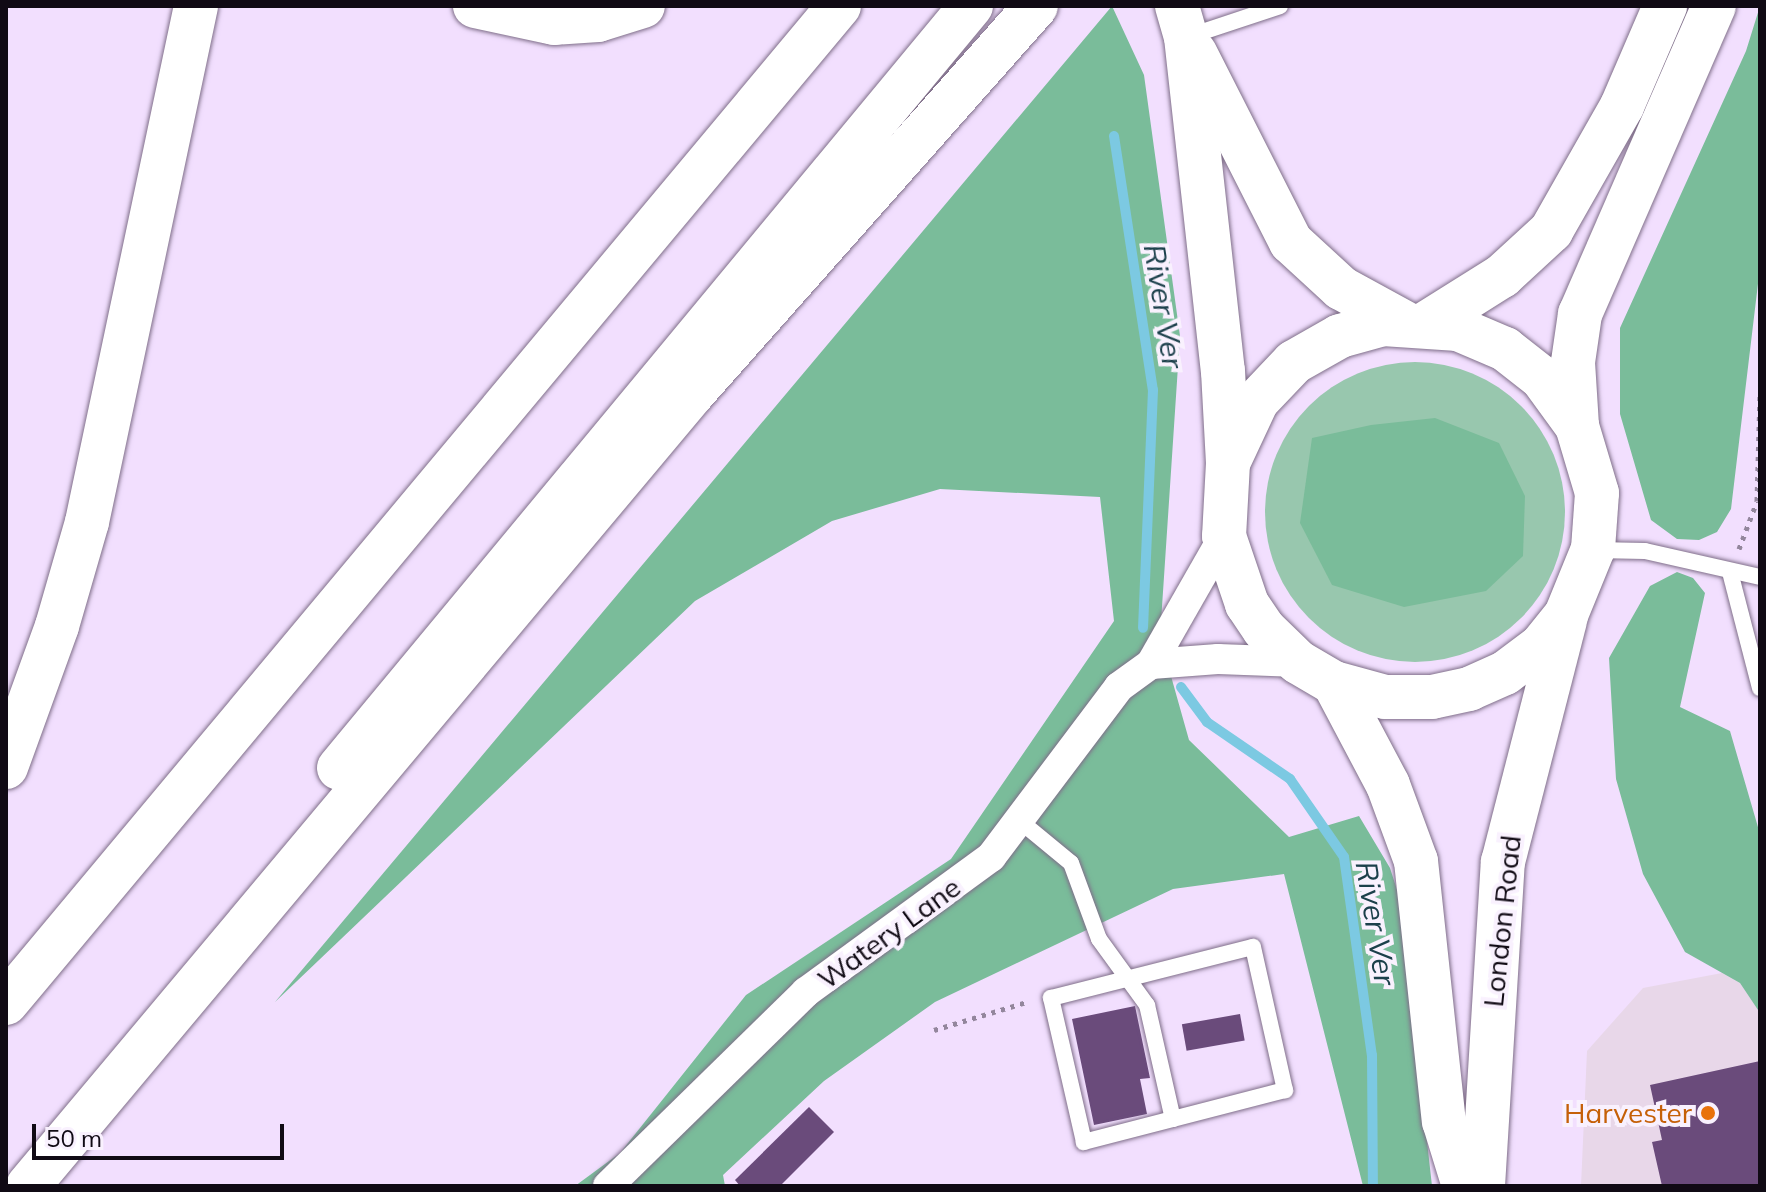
<!DOCTYPE html>
<html>
<head>
<meta charset="utf-8">
<style>
  body { margin:0 }
  #map { position:relative; width:1766px; height:1192px; overflow:hidden; background:#f2dffe; font-family:Mulish,sans-serif }
  div>[style] { position:absolute }
  [style*='--x'] { left:calc(var(--x)*1px); top:calc(var(--y)*1px); width:calc(var(--w)*1px); rotate:calc(var(--a)*1deg) }
  .commercial>* { inset:0; background:#e8d7e9 }
  .green>* { inset:0; background:#98c7ae }
  .round { border-radius:50% }
  .forest>* { inset:0; background:#7abc9a }
  .stream>* { height:10px; margin:-5px; padding:0 5px; transform-origin:5px; border-radius:5px; background:#7cc9e2 }
  .building>* { inset:0; background:#6a4b7b; transform-origin:0 0 }
  .path>* { height:5px; margin-top:-2.5px; transform-origin:0; background:repeating-linear-gradient(90deg,#93869c 0 4px,transparent 0 10px) }
  .roads { filter:drop-shadow(0 0 2px #7f6e89) drop-shadow(0 0 2px #7f6e89) }
  .lane>* { height:16px; margin:-8px; padding:0 8px; transform-origin:8px; border-radius:8px; background:#fff }
  .street>* { height:30px; margin:-15px; padding:0 15px; transform-origin:15px; border-radius:15px; background:#fff }
  .primary>* { height:44px; margin:-22px; padding:0 22px; transform-origin:22px; border-radius:22px; background:#fff }
  .highway>* { height:44px; margin:-22px; padding:0 22px; transform-origin:22px; border-radius:22px; background:#fff }
  .dots>* { width:22px; height:22px; translate:-50% -50%; box-sizing:border-box; border:4px solid #f9f1fe; border-radius:50% }
  span { translate:-50% -50%; white-space:nowrap; text-align:center; line-height:1.15; -webkit-text-stroke:8px #f9f1fe; paint-order:stroke }
  .street-label { font-size:28px; color:#100a14 }
  .food-label { font-size:28px; color:#c56008 }
  .right { translate:-100% -50%; text-align:right }
  .water-label { font-size:30px; color:#1c404b; font-style:italic }
  .frame { position:absolute; inset:0; border:8px solid #100a14; pointer-events:none }
  .scale { position:absolute; left:32px; top:1124px; width:252px; height:36px; box-sizing:border-box; border:4px solid #100a14; border-top:0; padding-left:10px; font-size:24px; line-height:28px; white-space:nowrap; color:#100a14; -webkit-text-stroke:6px #f9f1fe; paint-order:stroke }
</style>
</head>
<body>
<div id="map">
  <div class="commercial">
    <div style="clip-path:polygon(1722px 973px,1740px 983px,1760px 1013px,1760px 1186px,1581px 1186px,1587px 1051px,1643px 988px)"></div>
  </div>
  <div class="green">
    <div class="round" style="left:1265px;top:362px;width:300px;height:300px"></div>
  </div>
  <div class="forest">
    <div style="clip-path:polygon(1112px 6px,1144px 75px,1180px 336px,1160px 637px,1189px 740px,1289px 837px,1359px 816px,1390px 868px,1400px 899px,1432px 1186px,1363px 1186px,1284px 874px,1173px 889px,935px 1002px,824px 1081px,723px 1175px,725px 1186px,575px 1186px,620px 1153px,746px 995px,951px 859px,1114px 621px,1100px 497px,940px 489px,832px 521px,695px 601px,275px 1002px)"></div>
    <div style="clip-path:polygon(1760px 6px,1760px 267px,1731px 509px,1717px 532px,1699px 540px,1677px 539px,1651px 520px,1620px 414px,1620px 328px,1746px 51px)"></div>
    <div style="clip-path:polygon(1435px 418px,1499px 443px,1525px 496px,1523px 556px,1486px 591px,1404px 607px,1332px 585px,1300px 523px,1312px 438px,1371px 425px)"></div>
    <div style="clip-path:polygon(1677px 572px,1693px 578px,1705px 593px,1680px 707px,1730px 731px,1760px 834px,1760px 1013px,1740px 983px,1685px 952px,1643px 874px,1616px 779px,1609px 658px,1650px 586px)"></div>
  </div>
  <div class="stream">
    <div style="--x:1114;--y:136;--w:257;--a:81.3"></div>
    <div style="--x:1153;--y:390;--w:238;--a:92.4"></div>
    <div style="--x:1181;--y:687;--w:44;--a:53.4"></div>
    <div style="--x:1207;--y:722;--w:101;--a:34.5"></div>
    <div style="--x:1290;--y:779;--w:95;--a:55.3"></div>
    <div style="--x:1344;--y:857;--w:200;--a:82"></div>
    <div style="--x:1372;--y:1055;--w:131;--a:89.6"></div>
  </div>
  <div class="building">
    <div style="clip-path:polygon(1135px 1006px,1150px 1078px,1140px 1079px,1147px 1114px,1094px 1125px,1072px 1019px)"></div>
    <div style="left:1240px;top:1014px;width:27px;height:59px;rotate:80deg"></div>
    <div style="clip-path:polygon(1760px 1061px,1760px 1186px,1662px 1186px,1652px 1142px,1662px 1140px,1650px 1085px)"></div>
    <div style="clip-path:polygon(809px 1107px,834px 1132px,780px 1186px,740px 1186px,735px 1180px)"></div>
  </div>
  <div class="path">
    <div style="--x:1739;--y:549;--w:51;--a:-69.4"></div>
    <div style="--x:1757;--y:501;--w:107;--a:-88.4"></div>
    <div style="--x:934;--y:1030;--w:97;--a:-16.8"></div>
  </div>
  <div class="roads">
    <div class="lane">
      <div style="--x:1187;--y:37;--w:98;--a:-18.4"></div>
      <div style="--x:1595;--y:550;--w:50;--a:1.1"></div>
      <div style="--x:1645;--y:551;--w:118;--a:12.7"></div>
      <div style="--x:1730;--y:572;--w:120;--a:75.5"></div>
      <div style="--x:1020;--y:821;--w:66;--a:39.5"></div>
      <div style="--x:1071;--y:863;--w:81;--a:69.8"></div>
      <div style="--x:1099;--y:939;--w:82;--a:54"></div>
      <div style="--x:1147;--y:1005;--w:117;--a:77.2"></div>
      <div style="--x:1253;--y:947;--w:147;--a:77.4"></div>
      <div style="--x:1285;--y:1090;--w:208;--a:165.5"></div>
      <div style="--x:1084;--y:1142;--w:148;--a:-102.9"></div>
      <div style="--x:1051;--y:998;--w:208;--a:-14.2"></div>
    </div>
    <div class="street">
      <div style="--x:1151;--y:664;--w:67;--a:-4.3"></div>
      <div style="--x:1218;--y:659;--w:80;--a:2.1"></div>
      <div style="--x:608;--y:1186;--w:277;--a:-44.4"></div>
      <div style="--x:806;--y:992;--w:229;--a:-36.1"></div>
      <div style="--x:991;--y:857;--w:213;--a:-53"></div>
      <div style="--x:1119;--y:687;--w:39;--a:-36"></div>
      <div style="--x:1151;--y:664;--w:147;--a:-60.3"></div>
    </div>
    <div class="primary">
      <div style="--x:1177;--y:6;--w:32;--a:74"></div>
      <div style="--x:1186;--y:37;--w:336;--a:83.7"></div>
      <div style="--x:1223;--y:371;--w:92;--a:86.9"></div>
      <div style="--x:1228;--y:463;--w:73;--a:93.1"></div>
      <div style="--x:1224;--y:536;--w:72;--a:71.3"></div>
      <div style="--x:1247;--y:604;--w:30;--a:56"></div>
      <div style="--x:1264;--y:629;--w:47;--a:44.1"></div>
      <div style="--x:1298;--y:662;--w:42;--a:30.3"></div>
      <div style="--x:1334;--y:683;--w:53;--a:15.4"></div>
      <div style="--x:1385;--y:697;--w:47;--a:0"></div>
      <div style="--x:1432;--y:697;--w:38;--a:-12"></div>
      <div style="--x:1469;--y:689;--w:39;--a:-24"></div>
      <div style="--x:1505;--y:673;--w:45;--a:-36.9"></div>
      <div style="--x:1541;--y:646;--w:40;--a:-51"></div>
      <div style="--x:1566;--y:615;--w:71;--a:-67.8"></div>
      <div style="--x:1593;--y:549;--w:56;--a:-85.9"></div>
      <div style="--x:1597;--y:493;--w:70;--a:-106.6"></div>
      <div style="--x:1577;--y:426;--w:59;--a:-126.1"></div>
      <div style="--x:1542;--y:378;--w:47;--a:-141.9"></div>
      <div style="--x:1505;--y:349;--w:51;--a:-156.9"></div>
      <div style="--x:1458;--y:329;--w:75;--a:-176.2"></div>
      <div style="--x:1383;--y:324;--w:45;--a:164.4"></div>
      <div style="--x:1340;--y:336;--w:53;--a:150.5"></div>
      <div style="--x:1294;--y:362;--w:54;--a:133.5"></div>
      <div style="--x:1257;--y:401;--w:68;--a:115.1"></div>
      <div style="--x:1195;--y:53;--w:212;--a:63.1"></div>
      <div style="--x:1291;--y:242;--w:68;--a:42.6"></div>
      <div style="--x:1341;--y:288;--w:73;--a:28.7"></div>
      <div style="--x:1334;--y:683;--w:115;--a:62.1"></div>
      <div style="--x:1388;--y:785;--w:81;--a:69.8"></div>
      <div style="--x:1416;--y:861;--w:262;--a:83.9"></div>
      <div style="--x:1444;--y:1121;--w:68;--a:72.9"></div>
      <div style="--x:1483;--y:1186;--w:325;--a:-86.5"></div>
      <div style="--x:1503;--y:862;--w:249;--a:-75.6"></div>
    </div>
    <div class="highway">
      <div style="--x:475;--y:6;--w:81;--a:12.1"></div>
      <div style="--x:554;--y:23;--w:44;--a:-3.9"></div>
      <div style="--x:598;--y:20;--w:47;--a:-17.3"></div>
      <div style="--x:1427;--y:323;--w:89;--a:-32.1"></div>
      <div style="--x:1502;--y:276;--w:67;--a:-42.6"></div>
      <div style="--x:1551;--y:231;--w:144;--a:-60.4"></div>
      <div style="--x:1622;--y:106;--w:109;--a:-66.7"></div>
      <div style="--x:1577;--y:426;--w:64;--a:-93.6"></div>
      <div style="--x:1573;--y:362;--w:49;--a:-81.7"></div>
      <div style="--x:1580;--y:314;--w:336;--a:-66.5"></div>
      <div style="--x:6;--y:767;--w:150;--a:-70.1"></div>
      <div style="--x:57;--y:626;--w:108;--a:-73.9"></div>
      <div style="--x:87;--y:522;--w:527;--a:-78.07"></div>
      <div style="--x:339;--y:768;--w:990;--a:-50.33"></div>
      <div style="--x:6;--y:1003;--w:1299;--a:-50.12"></div>
      <div style="--x:28;--y:1186;--w:1035;--a:-50.02"></div>
      <div style="--x:693;--y:393;--w:517;--a:-48.45"></div>
    </div>
  </div>
  <div class="dots">
    <div style="left:1708px;top:1113px;background:#e8710a"></div>
  </div>
  <div class="street-label">
    <span style="left:1502px;top:921px;rotate:-84deg">London Road</span>
    <span style="left:889px;top:933px;rotate:-36deg">Watery Lane</span>
  </div>
  <div class="food-label">
    <span class="right" style="left:1692px;top:1113px">Harvester</span>
  </div>
  <div class="water-label">
    <span style="left:1164px;top:306px;rotate:81deg">River Ver</span>
    <span style="left:1376px;top:923px;rotate:81deg">River Ver</span>
  </div>
  <div class="frame"></div>
  <div class="scale">50 m</div>
</div>
</body>
</html>
